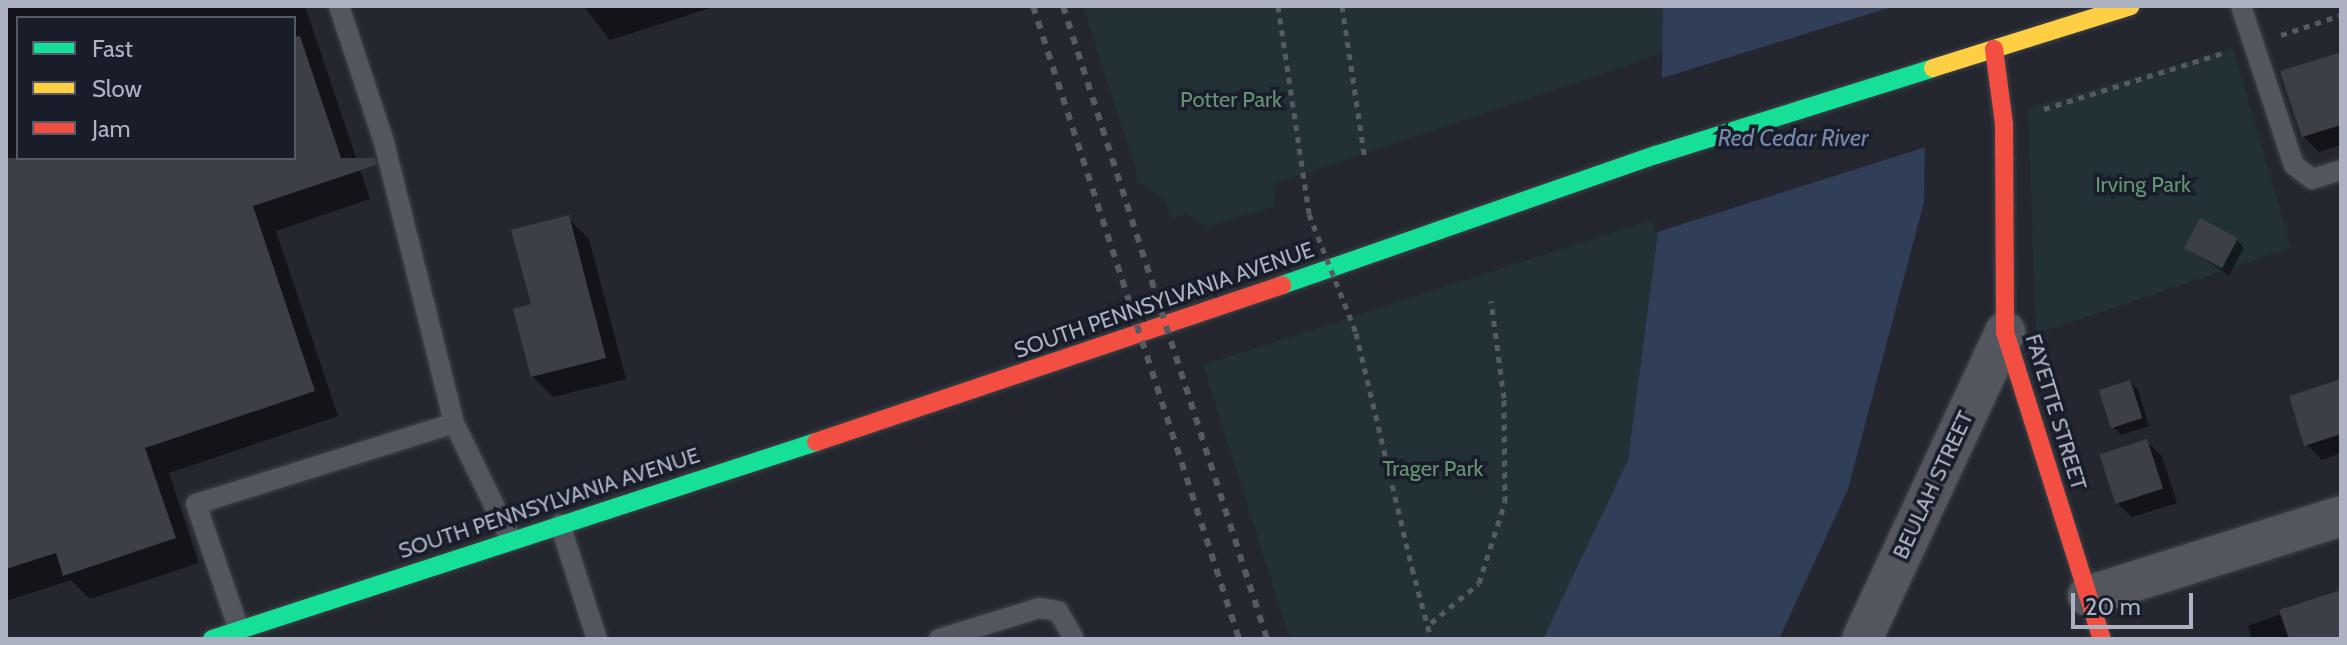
<!DOCTYPE html>
<html>
<head>
<meta charset="utf-8">
<style>
  body { margin:0 }
  #map { position:relative; width:2347px; height:645px; overflow:hidden; background:#24272f; font-family:Cabin,sans-serif }
  div>[style] { position:absolute }
  [style*='--x'] { left:calc(var(--x)*1px); top:calc(var(--y)*1px); width:calc(var(--w)*1px); rotate:calc(var(--a)*1deg) }
  .green>* { inset:0; background:#223135 }
  .water>* { inset:0; background:#313e58 }
  .pier>* { inset:0; background:#24272f }
  .shadow>* { inset:0; background:#0007 }
  .building>* { inset:0; background:#3c3f47; transform-origin:0 0 }
  .path>* { height:5px; margin-top:-2.5px; transform-origin:0; background:repeating-linear-gradient(90deg,#565a61 0 6px,transparent 0 12px) }
  .roads { filter:drop-shadow(0 0 2px #404248) drop-shadow(0 0 2px #404248) }
  .lane>* { height:20px; margin:-10px; padding:0 10px; transform-origin:10px; border-radius:10px; background:#53565e }
  .street>* { height:40px; margin:-20px; padding:0 20px; transform-origin:20px; border-radius:20px; background:#53565e }
  .fast>* { height:18px; margin:-9px; padding:0 9px; transform-origin:9px; border-radius:9px; background:#16e098 }
  .slow>* { height:18px; margin:-9px; padding:0 9px; transform-origin:9px; border-radius:9px; background:#ffcf43 }
  .jam>* { height:18px; margin:-9px; padding:0 9px; transform-origin:9px; border-radius:9px; background:#f24e42 }
  .rail>* { height:6px; margin-top:-3px; transform-origin:0; background:repeating-linear-gradient(90deg,#575a61 0 8px,transparent 0 16px) }
  .path-bridge>* { height:5px; margin-top:-2.5px; transform-origin:0; background:repeating-linear-gradient(90deg,#565a61 0 6px,transparent 0 12px) }
  span { translate:-50% -50%; white-space:nowrap; text-align:center; line-height:1.15; -webkit-text-stroke:7px #181d29; paint-order:stroke }
  .park-label { font-size:22px; color:#659173 }
  .street-label { font-size:22px; color:#acb2c2 }
  .water-label { font-size:24px; color:#7486aa; font-style:italic }
  .frame { position:absolute; inset:0; border:8px solid #acb2c2; pointer-events:none }
  .legend { position:absolute; left:16px; top:16px; width:280px; height:144px; box-sizing:border-box; background:#181d29; border:2px solid #535966; margin:0; padding:10px 14px; list-style:none; font-size:24px; color:#acb2c2 }
  .legend li { display:flex; align-items:center; gap:16px; height:40px }
  .legend b { width:40px; border:2px solid #535966 }
  .scale { position:absolute; left:2071px; top:593px; width:122px; height:36px; box-sizing:border-box; border:4px solid #acb2c2; border-top:0; padding-left:10px; font-size:24px; line-height:28px; white-space:nowrap; color:#acb2c2; -webkit-text-stroke:6px #181d29; paint-order:stroke }
</style>
</head>
<body>
<div id="map">
  <div class="green">
    <div style="clip-path:polygon(1083px 6px,1663px 6px,1663px 53px,1276px 183px,1273px 207px,1207px 227px,1187px 214px,1171px 219px,1165px 200px,1140px 183px)"></div>
    <div style="clip-path:polygon(2233px 48px,2291px 248px,2036px 334px,2028px 108px)"></div>
    <div style="clip-path:polygon(1660px 217px,1628px 460px,1543px 639px,1290px 639px,1203px 365px)"></div>
  </div>
  <div class="water">
    <div style="clip-path:polygon(1663px 6px,1927px 6px,1924px 202px,1848px 489px,1779px 639px,1543px 639px,1628px 460px,1660px 217px)"></div>
  </div>
  <div class="pier">
    <div style="clip-path:polygon(1895px 6px,1931px 6px,1929px 146px,1654px 233px,1659px 79px)"></div>
  </div>
  <div class="shadow">
    <div style="clip-path:polygon(evenodd,6px 6px,305px 6px,370px 199px,276px 231px,338px 416px,169px 473px,199px 563px,90px 599px,71px 580px,6px 601px,6px 6px,18px 18px,294px 18px,294px 158px,18px 158px,18px 18px)"></div>
    <div style="clip-path:polygon(583px 6px,714px 6px,714px 7px,610px 40px)"></div>
    <div style="clip-path:polygon(2341px 54px,2341px 145px,2319px 152px,2303px 136px)"></div>
    <div style="clip-path:polygon(568px 218px,589px 239px,626px 379px,553px 397px,532px 376px,534px 306px)"></div>
    <div style="clip-path:polygon(2237px 240px,2244px 248px,2229px 275px,2186px 248px)"></div>
    <div style="clip-path:polygon(2130px 382px,2138px 390px,2149px 426px,2121px 435px,2114px 427px)"></div>
    <div style="clip-path:polygon(2341px 382px,2341px 453px,2322px 460px,2306px 444px)"></div>
    <div style="clip-path:polygon(2146px 441px,2162px 456px,2177px 503px,2132px 517px,2116px 502px)"></div>
    <div style="clip-path:polygon(2341px 592px,2341px 639px,2252px 639px,2248px 626px)"></div>
  </div>
  <div class="building">
    <div style="clip-path:polygon(300px 36px,341px 158px,375px 158px,376px 165px,253px 206px,315px 391px,145px 448px,176px 538px,63px 576px,56px 553px,6px 569px,6px 158px,294px 158px,294px 37px)"></div>
    <div style="clip-path:polygon(2341px 52px,2341px 125px,2302px 137px,2280px 71px)"></div>
    <div style="clip-path:polygon(569px 215px,606px 358px,531px 377px,513px 309px,531px 304px,511px 230px)"></div>
    <div style="left:2200px;top:218px;width:43px;height:34px;rotate:28deg"></div>
    <div style="clip-path:polygon(2341px 379px,2341px 434px,2304px 446px,2289px 396px)"></div>
    <div style="left:2130px;top:380px;width:40px;height:33px;rotate:72deg"></div>
    <div style="left:2147px;top:439px;width:52px;height:50px;rotate:72deg"></div>
    <div style="clip-path:polygon(2341px 590px,2341px 639px,2289px 639px,2279px 610px)"></div>
  </div>
  <div class="path">
    <div style="--x:1342;--y:6;--w:155;--a:81.5"></div>
    <div style="--x:2281;--y:35;--w:63;--a:-18.4"></div>
    <div style="--x:2044;--y:109;--w:191;--a:-17.4"></div>
    <div style="--x:1412;--y:568;--w:73;--a:75"></div>
    <div style="--x:1431;--y:623;--w:62;--a:-39.8"></div>
    <div style="--x:1479;--y:583;--w:85;--a:-72.2"></div>
    <div style="--x:1505;--y:502;--w:104;--a:-90.6"></div>
    <div style="--x:1504;--y:398;--w:98;--a:-97.6"></div>
  </div>
  <div class="roads">
    <div class="lane">
      <div style="--x:339;--y:6;--w:143;--a:71.7"></div>
      <div style="--x:384;--y:142;--w:290;--a:76"></div>
      <div style="--x:454;--y:423;--w:130;--a:64"></div>
      <div style="--x:2241;--y:6;--w:168;--a:71.6"></div>
      <div style="--x:2294;--y:165;--w:23;--a:38"></div>
      <div style="--x:2312;--y:179;--w:30;--a:-17"></div>
      <div style="--x:560;--y:524;--w:121;--a:72.2"></div>
      <div style="--x:239;--y:630;--w:133;--a:-108.8"></div>
      <div style="--x:196;--y:504;--w:270;--a:-17.4"></div>
      <div style="--x:939;--y:639;--w:105;--a:-17.2"></div>
      <div style="--x:1039;--y:608;--w:19;--a:9"></div>
      <div style="--x:1058;--y:611;--w:32;--a:60"></div>
    </div>
    <div class="street">
      <div style="--x:2088;--y:596;--w:265;--a:-17.5"></div>
      <div style="--x:1862;--y:639;--w:339;--a:-65"></div>
    </div>
    <div class="fast">
      <div style="--x:1282;--y:285;--w:396;--a:-19.2"></div>
      <div style="--x:1656;--y:155;--w:290;--a:-17.4"></div>
      <div style="--x:212;--y:639;--w:635;--a:-18.06"></div>
    </div>
    <div class="slow">
      <div style="--x:1933;--y:68;--w:207;--a:-17.4"></div>
    </div>
    <div class="jam">
      <div style="--x:1994;--y:49;--w:76;--a:82.4"></div>
      <div style="--x:2004;--y:124;--w:208;--a:89.7"></div>
      <div style="--x:2005;--y:332;--w:322;--a:72.5"></div>
      <div style="--x:816;--y:442;--w:492;--a:-18.6"></div>
    </div>
  </div>
  <div class="rail">
    <div style="--x:1033;--y:6;--w:666;--a:71.97"></div>
    <div style="--x:1063;--y:6;--w:665;--a:72.14"></div>
  </div>
  <div class="path-bridge">
    <div style="--x:1278;--y:6;--w:210;--a:81.5"></div>
    <div style="--x:1309;--y:214;--w:128;--a:68.4"></div>
    <div style="--x:1356;--y:333;--w:242;--a:76.6"></div>
  </div>
  <div class="park-label">
    <span style="left:1231px;top:100px">Potter Park</span>
    <span style="left:2143px;top:185px">Irving Park</span>
    <span style="left:1433px;top:469px">Trager Park</span>
  </div>
  <div class="street-label">
    <span style="left:1164px;top:300px;rotate:-19deg">SOUTH PENNSYLVANIA AVENUE</span>
    <span style="left:2056px;top:412px;rotate:73deg">FAYETTE STREET</span>
    <span style="left:1933px;top:485px;rotate:-65deg">BEULAH STREET</span>
    <span style="left:549px;top:503px;rotate:-18deg">SOUTH PENNSYLVANIA AVENUE</span>
  </div>
  <div class="water-label">
    <span style="left:1793px;top:138px">Red Cedar River</span>
  </div>
  <div class="frame"></div>
  <ul class="legend">
  <li><b style="height:10px;background:#16e098"></b>Fast</li>
  <li><b style="height:10px;background:#ffcf43"></b>Slow</li>
  <li><b style="height:10px;background:#f24e42"></b>Jam</li>
  </ul>
  <div class="scale">20 m</div>
</div>
</body>
</html>
